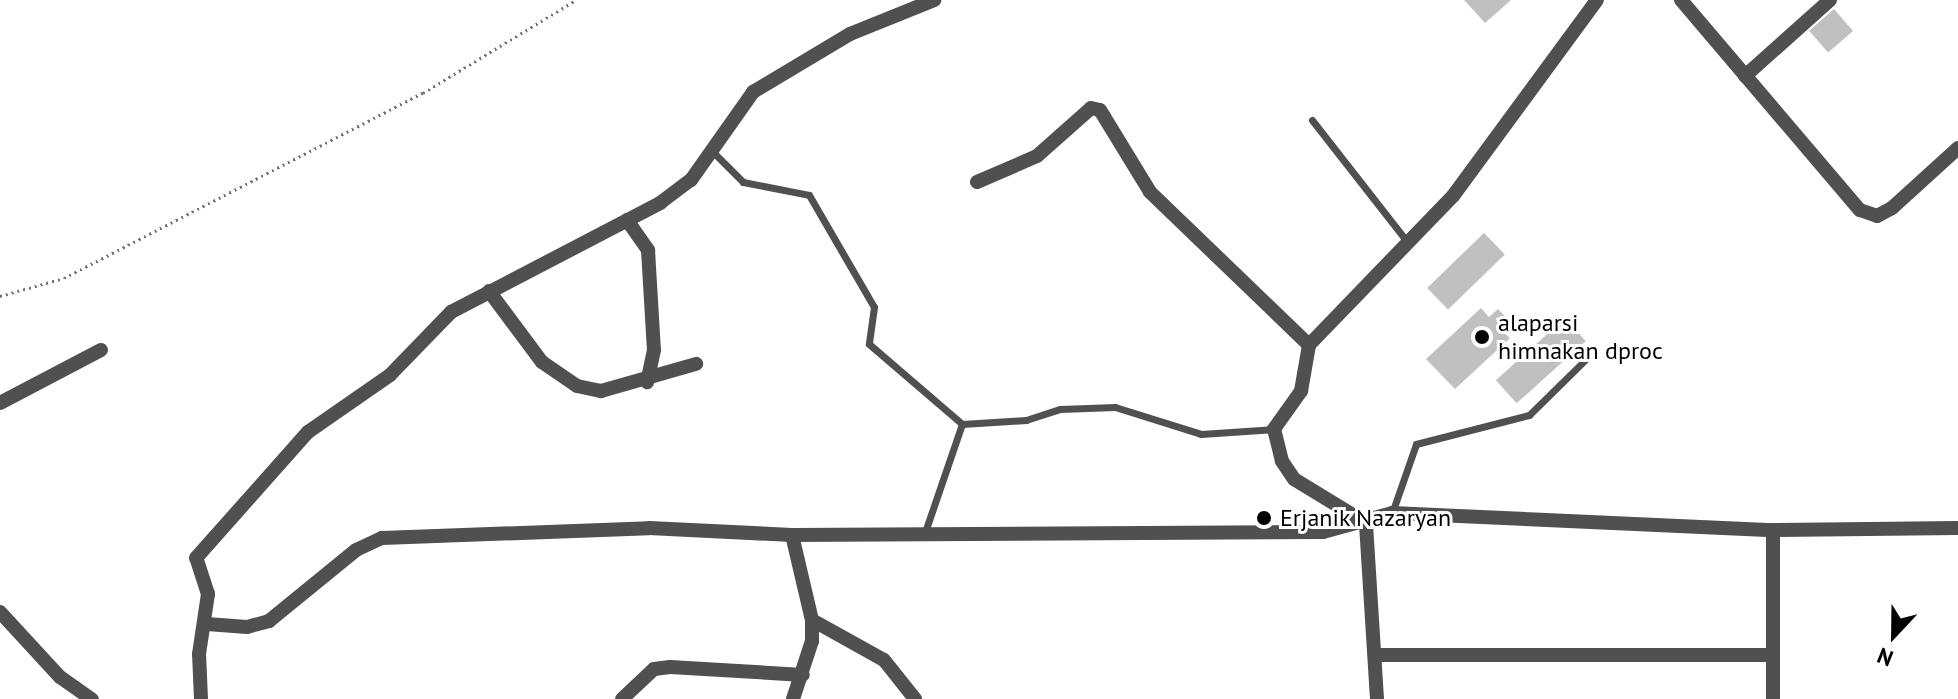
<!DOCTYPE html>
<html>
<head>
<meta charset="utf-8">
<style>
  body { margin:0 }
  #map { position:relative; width:1958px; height:699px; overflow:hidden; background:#fff; font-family:"PT Sans",sans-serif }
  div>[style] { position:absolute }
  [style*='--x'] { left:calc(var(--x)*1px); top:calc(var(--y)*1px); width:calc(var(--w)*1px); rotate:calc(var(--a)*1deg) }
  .building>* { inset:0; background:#c0c0c0; transform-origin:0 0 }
  .path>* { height:3px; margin-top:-1.5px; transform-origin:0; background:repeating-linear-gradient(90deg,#727272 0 2px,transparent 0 6px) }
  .service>* { height:7px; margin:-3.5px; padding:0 3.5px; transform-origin:3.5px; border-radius:3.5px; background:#505050 }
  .minor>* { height:14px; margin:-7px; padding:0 7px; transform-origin:7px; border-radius:7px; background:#505050 }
  .dots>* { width:22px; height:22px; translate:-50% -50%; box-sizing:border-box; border:4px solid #fff; border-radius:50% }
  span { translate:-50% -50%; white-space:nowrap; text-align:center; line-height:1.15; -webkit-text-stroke:6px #fff; paint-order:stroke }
  .poi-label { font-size:24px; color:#000 }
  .left { translate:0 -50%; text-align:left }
  .north { position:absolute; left:1854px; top:595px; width:80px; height:80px; -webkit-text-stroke:6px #fff; paint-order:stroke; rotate:202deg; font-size:22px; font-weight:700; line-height:32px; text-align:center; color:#000 }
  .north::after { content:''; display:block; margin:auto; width:28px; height:36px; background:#000; clip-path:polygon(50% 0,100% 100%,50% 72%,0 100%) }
</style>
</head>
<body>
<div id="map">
  <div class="building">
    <div style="clip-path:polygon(1464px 0,1511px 0,1485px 23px)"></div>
    <div style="left:1834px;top:9px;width:29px;height:33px;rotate:49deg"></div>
    <div style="left:1484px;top:233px;width:30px;height:79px;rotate:46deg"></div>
    <div style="clip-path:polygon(1481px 308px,1489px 317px,1498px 309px,1513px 325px,1504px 333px,1510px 338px,1455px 389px,1426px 359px)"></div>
    <div style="left:1565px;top:318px;width:31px;height:93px;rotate:48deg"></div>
  </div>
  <div class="path">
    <div style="--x:0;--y:296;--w:66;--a:-15.7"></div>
    <div style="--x:64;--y:278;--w:404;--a:-27.3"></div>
    <div style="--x:423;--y:93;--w:179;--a:-31.3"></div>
  </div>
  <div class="service">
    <div style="--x:1312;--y:120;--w:157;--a:52"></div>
    <div style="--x:711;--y:150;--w:45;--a:45"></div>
    <div style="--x:743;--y:182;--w:67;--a:11.1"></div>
    <div style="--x:809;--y:195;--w:129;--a:59.9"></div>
    <div style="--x:874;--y:307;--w:37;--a:98"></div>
    <div style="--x:869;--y:344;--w:123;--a:40.7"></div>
    <div style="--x:962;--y:424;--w:64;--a:-3.6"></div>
    <div style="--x:1026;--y:420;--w:36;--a:-18"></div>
    <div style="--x:1060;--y:409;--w:55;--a:-2.1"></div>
    <div style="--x:1115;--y:407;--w:90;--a:17.4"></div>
    <div style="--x:1201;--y:434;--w:73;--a:-3.9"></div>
    <div style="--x:1392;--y:513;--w:73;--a:-70.8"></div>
    <div style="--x:1416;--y:444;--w:117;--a:-14.4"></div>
    <div style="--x:1529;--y:415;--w:84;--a:-44.5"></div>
    <div style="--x:925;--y:532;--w:114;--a:-71.1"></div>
  </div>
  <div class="minor">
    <div style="--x:1681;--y:0;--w:276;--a:49.6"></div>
    <div style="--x:1860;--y:210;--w:18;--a:19"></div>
    <div style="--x:1877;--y:216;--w:17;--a:-28"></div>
    <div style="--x:1892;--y:208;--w:89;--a:-42.3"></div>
    <div style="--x:1745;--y:76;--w:114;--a:-41.8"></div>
    <div style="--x:977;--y:182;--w:65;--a:-23.4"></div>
    <div style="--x:1037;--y:156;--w:72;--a:-41.6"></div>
    <div style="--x:1091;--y:108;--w:9;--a:13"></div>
    <div style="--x:1100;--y:110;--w:96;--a:58.6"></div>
    <div style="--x:1150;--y:192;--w:221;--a:43.9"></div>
    <div style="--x:627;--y:220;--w:37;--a:55"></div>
    <div style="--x:648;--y:250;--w:100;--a:86.6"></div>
    <div style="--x:654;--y:350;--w:33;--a:102"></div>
    <div style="--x:489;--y:291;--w:89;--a:53.3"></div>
    <div style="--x:542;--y:362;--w:42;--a:34.4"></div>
    <div style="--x:577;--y:386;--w:25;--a:12"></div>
    <div style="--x:601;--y:391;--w:99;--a:-15.9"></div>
    <div style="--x:0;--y:403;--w:114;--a:-27.7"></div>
    <div style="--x:1773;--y:530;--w:169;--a:90"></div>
    <div style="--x:792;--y:535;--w:87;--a:76.8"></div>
    <div style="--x:812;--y:620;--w:82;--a:29.1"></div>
    <div style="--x:884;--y:660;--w:50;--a:51.5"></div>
    <div style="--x:0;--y:612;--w:88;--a:47.3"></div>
    <div style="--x:60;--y:677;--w:39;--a:35"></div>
    <div style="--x:207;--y:624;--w:40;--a:4.3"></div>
    <div style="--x:247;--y:627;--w:23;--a:-15"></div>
    <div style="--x:269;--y:621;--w:112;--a:-39.2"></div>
    <div style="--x:356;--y:550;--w:29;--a:-25"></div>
    <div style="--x:382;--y:538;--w:267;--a:-2.1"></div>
    <div style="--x:649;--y:528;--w:143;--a:2.8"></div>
    <div style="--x:792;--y:535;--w:531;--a:-0.32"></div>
    <div style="--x:1323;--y:532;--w:72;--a:-15.4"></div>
    <div style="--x:1392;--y:513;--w:381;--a:2.6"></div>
    <div style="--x:1773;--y:530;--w:185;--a:-0.6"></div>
    <div style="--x:1375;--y:655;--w:398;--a:0"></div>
    <div style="--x:201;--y:699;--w:45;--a:-92.5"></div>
    <div style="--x:199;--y:654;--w:61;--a:-81.5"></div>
    <div style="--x:208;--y:594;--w:38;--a:-108"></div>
    <div style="--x:196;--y:558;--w:169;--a:-48.4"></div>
    <div style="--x:308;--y:432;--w:100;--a:-34.8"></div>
    <div style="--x:390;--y:375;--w:88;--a:-45.9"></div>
    <div style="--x:451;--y:312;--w:236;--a:-27.5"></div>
    <div style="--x:660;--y:203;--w:39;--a:-37"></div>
    <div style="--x:691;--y:180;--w:108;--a:-54.8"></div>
    <div style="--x:753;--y:92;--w:113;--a:-30.9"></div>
    <div style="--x:850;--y:34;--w:91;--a:-22"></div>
    <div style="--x:622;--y:699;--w:44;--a:-43.2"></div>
    <div style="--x:654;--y:669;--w:16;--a:-7"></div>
    <div style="--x:670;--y:667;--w:133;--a:3.4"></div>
    <div style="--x:793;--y:699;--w:61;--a:-71.9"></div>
    <div style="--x:812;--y:641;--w:21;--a:-90"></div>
    <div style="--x:1377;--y:699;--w:176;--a:-93.6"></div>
    <div style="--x:1366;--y:523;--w:84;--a:-148.6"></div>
    <div style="--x:1294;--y:479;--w:22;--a:-124"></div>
    <div style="--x:1282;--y:461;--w:33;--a:-104"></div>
    <div style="--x:1274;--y:429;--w:47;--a:-54.6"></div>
    <div style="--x:1301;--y:391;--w:47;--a:-80.1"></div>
    <div style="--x:1309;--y:345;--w:207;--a:-46"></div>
    <div style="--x:1453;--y:196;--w:243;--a:-53.7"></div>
  </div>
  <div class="dots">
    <div style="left:1482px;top:337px;background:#000"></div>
    <div style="left:1264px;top:518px;background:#000"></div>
  </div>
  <div class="poi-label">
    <span class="left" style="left:1498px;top:337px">alaparsi<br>himnakan dproc</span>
    <span class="left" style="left:1280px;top:518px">Erjanik Nazaryan</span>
  </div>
  <div class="north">N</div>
</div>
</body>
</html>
